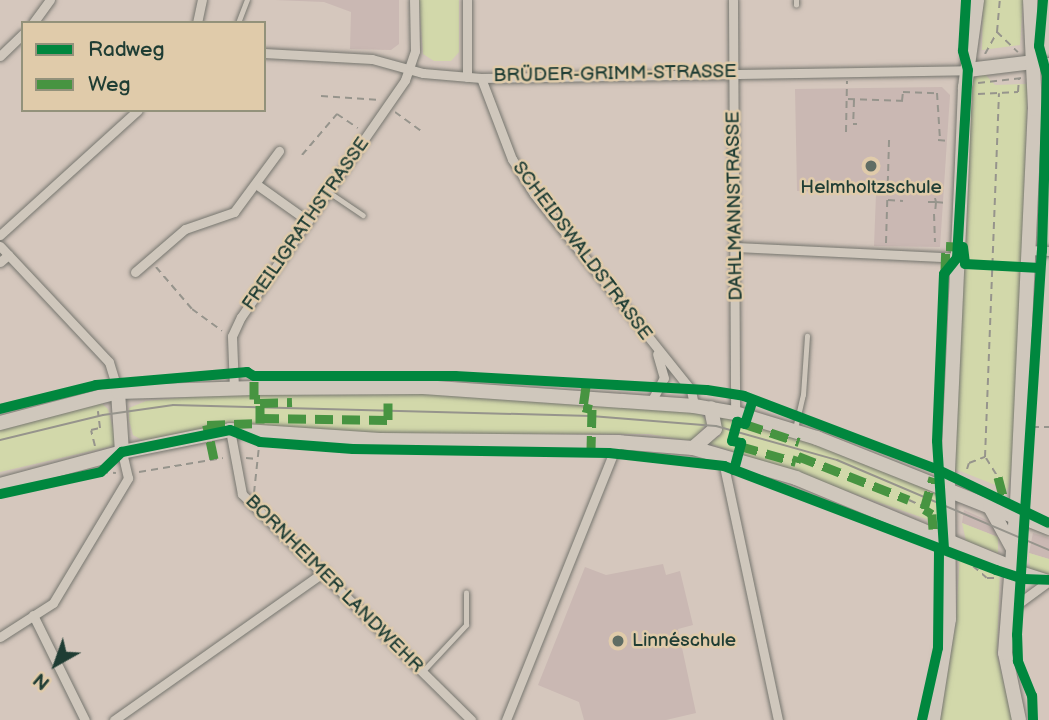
<!DOCTYPE html>
<html>
<head>
<meta charset="utf-8">
<style>
  body { margin:0 }
  #map { position:relative; width:1049px; height:720px; overflow:hidden; background:#d5c7bd; font-family:"Balsamiq Sans",sans-serif }
  div>[style] { position:absolute }
  [style*='--x'] { left:calc(var(--x)*1px); top:calc(var(--y)*1px); width:calc(var(--w)*1px); rotate:calc(var(--a)*1deg) }
  .built>* { inset:0; background:#cab8b3 }
  .green>* { inset:0; background:#d2d8aa }
  .path>* { height:2px; margin-top:-1px; transform-origin:0; background:repeating-linear-gradient(90deg,#96948c 0 7px,transparent 0 12px) }
  .roads { filter:drop-shadow(0 0 2px #76766f) drop-shadow(0 0 2px #76766f) }
  .lane>* { height:4.5px; margin:-2.25px; padding:0 2.25px; transform-origin:2.25px; border-radius:2.25px; background:#cfc7bc }
  .street>* { height:9px; margin:-4.5px; padding:0 4.5px; transform-origin:4.5px; border-radius:4.5px; background:#cfc7bc }
  .primary>* { height:14px; margin:-7px; padding:0 7px; transform-origin:7px; border-radius:7px; background:#cfc7bc }
  .tram>* { height:2px; margin:-1px; padding:0 1px; transform-origin:1px; border-radius:1px; background:#96948c }
  .quiet>* { height:9px; margin-top:-4.5px; transform-origin:0; background:repeating-linear-gradient(90deg,#479441 0 18px,transparent 0 27px) }
  .cycleway>* { height:10px; margin:-5px; padding:0 5px; transform-origin:5px; border-radius:5px; background:#00873e }
  .dots>* { width:19px; height:19px; translate:-50% -50%; box-sizing:border-box; border:4px solid #e0cbaa; border-radius:50% }
  span { translate:-50% -50%; white-space:nowrap; text-align:center; line-height:1.15; -webkit-text-stroke:5px #e0cbaa; paint-order:stroke }
  .street-label { font-size:19px; color:#1f3d34 }
  .poi-label { font-size:19px; color:#1f3d34 }
  .left { translate:0 -50%; text-align:left }
  .legend { position:absolute; left:21px; top:21px; width:245px; height:91px; box-sizing:border-box; background:#e0cbaa; border:2px solid #93927b; margin:0; padding:9px 12px; list-style:none; font-size:21px; color:#1f3d34 }
  .legend li { display:flex; align-items:center; gap:14px; height:35px }
  .legend b { width:35px; border:2px solid #93927b }
  .north { position:absolute; left:21px; top:629px; width:70px; height:70px; -webkit-text-stroke:5px #e0cbaa; paint-order:stroke; rotate:220deg; font-size:19px; font-weight:700; line-height:28px; text-align:center; color:#1f3d34 }
  .north::after { content:''; display:block; margin:auto; width:24px; height:32px; background:#1f3d34; clip-path:polygon(50% 0,100% 100%,50% 72%,0 100%) }
</style>
</head>
<body>
<div id="map">
  <div class="built">
    <div style="clip-path:polygon(275px 0,399px 0,399px 44px,391px 50px,350px 49px,351px 12px,324px 2px)"></div>
    <div style="clip-path:polygon(942px 87px,950px 95px,940px 247px,874px 246px,876px 194px,797px 191px,795px 89px)"></div>
    <div style="clip-path:polygon(964px 510px,991px 522px,998px 537px,962px 523px)"></div>
    <div style="clip-path:polygon(1033px 533px,1049px 538px,1049px 559px,1029px 553px)"></div>
    <div style="clip-path:polygon(663px 564px,666px 575px,680px 571px,693px 625px,678px 629px,696px 713px,666px 720px,584px 720px,579px 702px,538px 685px,585px 567px,606px 575px)"></div>
  </div>
  <div class="green">
    <div style="clip-path:polygon(419px 0,459px 0,459px 52px,451px 61px,434px 61px,423px 54px)"></div>
    <div style="clip-path:polygon(983px 0,1023px 0,1020px 45px,982px 50px)"></div>
    <div style="clip-path:polygon(983px 72px,995px 85px,1028px 84px,1015px 445px,1008px 490px,955px 469px,971px 73px)"></div>
    <div style="clip-path:polygon(405px 392px,700px 412px,707px 423px,692px 441px,649px 434px,364px 434px,320px 429px,144px 441px,133px 435px,129px 420px,129px 408px,146px 401px,221px 394px)"></div>
    <div style="clip-path:polygon(100px 402px,108px 409px,117px 445px,0 472px,0 429px)"></div>
    <div style="clip-path:polygon(719px 414px,800px 439px,936px 491px,938px 523px,708px 443px,720px 436px)"></div>
    <div style="clip-path:polygon(962px 523px,998px 537px,998px 553px,966px 541px)"></div>
    <div style="clip-path:polygon(960px 551px,1000px 569px,997px 655px,1013px 720px,940px 720px,956px 621px)"></div>
    <div style="clip-path:polygon(1029px 553px,1049px 559px,1049px 576px,1030px 571px)"></div>
  </div>
  <div class="path">
    <div style="--x:997;--y:32;--w:29;--a:44"></div>
    <div style="--x:985;--y:54;--w:25;--a:-61"></div>
    <div style="--x:997;--y:32;--w:32;--a:-85"></div>
    <div style="--x:978;--y:83;--w:44;--a:-6.5"></div>
    <div style="--x:978;--y:94;--w:40;--a:-2.9"></div>
    <div style="--x:1018;--y:92;--w:13;--a:-86"></div>
    <div style="--x:321;--y:96;--w:59;--a:3.9"></div>
    <div style="--x:848;--y:99;--w:59;--a:1.9"></div>
    <div style="--x:854;--y:100;--w:24;--a:92"></div>
    <div style="--x:853;--y:124;--w:4;--a:0"></div>
    <div style="--x:902;--y:101;--w:9;--a:-84"></div>
    <div style="--x:903;--y:92;--w:34;--a:2"></div>
    <div style="--x:937;--y:93;--w:47;--a:86.3"></div>
    <div style="--x:395;--y:112;--w:34;--a:36"></div>
    <div style="--x:846;--y:132;--w:51;--a:-88.9"></div>
    <div style="--x:938;--y:140;--w:11;--a:5"></div>
    <div style="--x:302;--y:155;--w:54;--a:-49.5"></div>
    <div style="--x:337;--y:114;--w:25;--a:34"></div>
    <div style="--x:935;--y:198;--w:4;--a:76"></div>
    <div style="--x:936;--y:202;--w:11;--a:5"></div>
    <div style="--x:888;--y:200;--w:15;--a:4"></div>
    <div style="--x:928;--y:202;--w:8;--a:0"></div>
    <div style="--x:936;--y:202;--w:11;--a:95"></div>
    <div style="--x:934;--y:214;--w:28;--a:88"></div>
    <div style="--x:886;--y:243;--w:104;--a:-88.3"></div>
    <div style="--x:156;--y:267;--w:55;--a:49.4"></div>
    <div style="--x:192;--y:309;--w:37;--a:36"></div>
    <div style="--x:1032;--y:427;--w:17;--a:0"></div>
    <div style="--x:95;--y:446;--w:16;--a:-104"></div>
    <div style="--x:91;--y:430;--w:9;--a:-13"></div>
    <div style="--x:100;--y:428;--w:17;--a:-97"></div>
    <div style="--x:246;--y:458;--w:12;--a:5"></div>
    <div style="--x:986;--y:458;--w:22;--a:58"></div>
    <div style="--x:967;--y:469;--w:6;--a:-72"></div>
    <div style="--x:969;--y:463;--w:17;--a:-21"></div>
    <div style="--x:985;--y:457;--w:364;--a:-87.8"></div>
    <div style="--x:101;--y:472;--w:15;--a:4"></div>
    <div style="--x:139;--y:472;--w:85;--a:-9.5"></div>
    <div style="--x:254;--y:493;--w:47;--a:-83.9"></div>
    <div style="--x:909;--y:500;--w:17;--a:25"></div>
    <div style="--x:973;--y:566;--w:18;--a:41"></div>
    <div style="--x:987;--y:578;--w:11;--a:0"></div>
  </div>
  <div class="roads">
    <div class="lane">
      <div style="--x:796;--y:5;--w:5;--a:-90"></div>
      <div style="--x:238;--y:23;--w:25;--a:-69"></div>
      <div style="--x:329;--y:192;--w:41;--a:34.1"></div>
      <div style="--x:795;--y:429;--w:35;--a:-77"></div>
      <div style="--x:803;--y:395;--w:59;--a:-86.1"></div>
      <div style="--x:423;--y:671;--w:63;--a:-46.9"></div>
      <div style="--x:466;--y:625;--w:32;--a:-90"></div>
    </div>
    <div class="street">
      <div style="--x:467;--y:0;--w:77;--a:90"></div>
      <div style="--x:733;--y:0;--w:413;--a:89.7"></div>
      <div style="--x:33;--y:23;--w:29;--a:-54"></div>
      <div style="--x:197;--y:23;--w:24;--a:-78"></div>
      <div style="--x:264;--y:53;--w:108;--a:3.2"></div>
      <div style="--x:372;--y:59;--w:53;--a:15.4"></div>
      <div style="--x:423;--y:73;--w:58;--a:4.9"></div>
      <div style="--x:481;--y:78;--w:487;--a:-0.9"></div>
      <div style="--x:0;--y:56;--w:32;--a:-44"></div>
      <div style="--x:1033;--y:62;--w:16;--a:0"></div>
      <div style="--x:481;--y:78;--w:87;--a:69.1"></div>
      <div style="--x:512;--y:159;--w:41;--a:57.8"></div>
      <div style="--x:534;--y:194;--w:251;--a:51.3"></div>
      <div style="--x:691;--y:390;--w:16;--a:79"></div>
      <div style="--x:256;--y:184;--w:64;--a:35.4"></div>
      <div style="--x:0;--y:235;--w:186;--a:-42.2"></div>
      <div style="--x:0;--y:246;--w:159;--a:46.8"></div>
      <div style="--x:109;--y:362;--w:31;--a:73"></div>
      <div style="--x:736;--y:247;--w:221;--a:2.8"></div>
      <div style="--x:1029;--y:250;--w:20;--a:3"></div>
      <div style="--x:0;--y:262;--w:11;--a:-41"></div>
      <div style="--x:135;--y:272;--w:66;--a:-40.7"></div>
      <div style="--x:185;--y:229;--w:52;--a:-19.1"></div>
      <div style="--x:234;--y:212;--w:76;--a:-53.6"></div>
      <div style="--x:234;--y:389;--w:53;--a:-92.2"></div>
      <div style="--x:232;--y:336;--w:21;--a:-65"></div>
      <div style="--x:241;--y:317;--w:288;--a:-55.3"></div>
      <div style="--x:405;--y:80;--w:31;--a:-71"></div>
      <div style="--x:415;--y:51;--w:51;--a:-91.1"></div>
      <div style="--x:651;--y:402;--w:27;--a:-62"></div>
      <div style="--x:664;--y:378;--w:25;--a:-106"></div>
      <div style="--x:230;--y:430;--w:65;--a:79.4"></div>
      <div style="--x:242;--y:494;--w:322;--a:44.6"></div>
      <div style="--x:726;--y:455;--w:11;--a:100"></div>
      <div style="--x:724;--y:466;--w:260;--a:78"></div>
      <div style="--x:1016;--y:517;--w:35;--a:22"></div>
      <div style="--x:1011;--y:567;--w:40;--a:18"></div>
      <div style="--x:1008;--y:611;--w:51;--a:-36.2"></div>
      <div style="--x:33;--y:615;--w:117;--a:63.7"></div>
      <div style="--x:0;--y:637;--w:63;--a:-32.7"></div>
      <div style="--x:53;--y:603;--w:146;--a:-59"></div>
      <div style="--x:128;--y:478;--w:27;--a:-103"></div>
      <div style="--x:114;--y:720;--w:257;--a:-35.2"></div>
      <div style="--x:506;--y:720;--w:300;--a:-68.1"></div>
    </div>
    <div class="primary">
      <div style="--x:968;--y:70;--w:65;--a:-7"></div>
      <div style="--x:118;--y:392;--w:60;--a:86.2"></div>
      <div style="--x:0;--y:423;--w:122;--a:-14.7"></div>
      <div style="--x:118;--y:392;--w:136;--a:-1.7"></div>
      <div style="--x:254;--y:388;--w:169;--a:-0.3"></div>
      <div style="--x:423;--y:387;--w:272;--a:4"></div>
      <div style="--x:694;--y:406;--w:42;--a:9.7"></div>
      <div style="--x:735;--y:413;--w:86;--a:17"></div>
      <div style="--x:817;--y:438;--w:214;--a:21.7"></div>
      <div style="--x:693;--y:448;--w:29;--a:-41"></div>
      <div style="--x:715;--y:429;--w:21;--a:-101"></div>
      <div style="--x:0;--y:485;--w:126;--a:-15.1"></div>
      <div style="--x:122;--y:452;--w:110;--a:-11.5"></div>
      <div style="--x:230;--y:430;--w:150;--a:3.8"></div>
      <div style="--x:380;--y:440;--w:238;--a:0.5"></div>
      <div style="--x:618;--y:442;--w:75;--a:4.6"></div>
      <div style="--x:693;--y:448;--w:107;--a:16.2"></div>
      <div style="--x:796;--y:478;--w:233;--a:22.5"></div>
      <div style="--x:990;--y:507;--w:46;--a:61.2"></div>
      <div style="--x:933;--y:720;--w:102;--a:-81"></div>
      <div style="--x:949;--y:619;--w:148;--a:-90.4"></div>
      <div style="--x:948;--y:471;--w:309;--a:-87.4"></div>
      <div style="--x:962;--y:162;--w:75;--a:-87.7"></div>
      <div style="--x:965;--y:87;--w:88;--a:-82.1"></div>
      <div style="--x:1019;--y:720;--w:68;--a:-101.8"></div>
      <div style="--x:1005;--y:653;--w:151;--a:-85.5"></div>
      <div style="--x:1017;--y:502;--w:393;--a:-87.4"></div>
      <div style="--x:1035;--y:109;--w:109;--a:-92.6"></div>
    </div>
  </div>
  <div class="tram">
    <div style="--x:0;--y:440;--w:106;--a:-13.6"></div>
    <div style="--x:103;--y:415;--w:71;--a:-8.1"></div>
    <div style="--x:173;--y:405;--w:418;--a:1.5"></div>
    <div style="--x:591;--y:416;--w:125;--a:4.6"></div>
    <div style="--x:716;--y:426;--w:126;--a:15.7"></div>
    <div style="--x:837;--y:460;--w:230;--a:23"></div>
  </div>
  <div class="quiet">
    <div style="--x:945;--y:271;--w:25;--a:-88"></div>
    <div style="--x:946;--y:246;--w:17;--a:3"></div>
    <div style="--x:586;--y:386;--w:21;--a:98"></div>
    <div style="--x:583;--y:407;--w:9;--a:13"></div>
    <div style="--x:592;--y:409;--w:42;--a:91.4"></div>
    <div style="--x:260;--y:403;--w:32;--a:-2"></div>
    <div style="--x:261;--y:418;--w:127;--a:0.9"></div>
    <div style="--x:388;--y:420;--w:17;--a:-90"></div>
    <div style="--x:745;--y:424;--w:57;--a:18.4"></div>
    <div style="--x:740;--y:446;--w:58;--a:15.9"></div>
    <div style="--x:796;--y:462;--w:6;--a:-72"></div>
    <div style="--x:798;--y:456;--w:119;--a:21.6"></div>
    <div style="--x:214;--y:459;--w:35;--a:-102"></div>
    <div style="--x:207;--y:425;--w:53;--a:-2.2"></div>
    <div style="--x:260;--y:423;--w:24;--a:-90"></div>
    <div style="--x:260;--y:399;--w:6;--a:180"></div>
    <div style="--x:254;--y:399;--w:23;--a:-90"></div>
    <div style="--x:998;--y:477;--w:20;--a:75"></div>
    <div style="--x:933;--y:529;--w:15;--a:-94"></div>
    <div style="--x:932;--y:514;--w:9;--a:-148"></div>
    <div style="--x:924;--y:509;--w:33;--a:-74"></div>
  </div>
  <div class="cycleway">
    <div style="--x:963;--y:247;--w:17;--a:83"></div>
    <div style="--x:965;--y:264;--w:75;--a:3.1"></div>
    <div style="--x:0;--y:409;--w:99;--a:-14"></div>
    <div style="--x:96;--y:385;--w:152;--a:-4.9"></div>
    <div style="--x:247;--y:372;--w:8;--a:30"></div>
    <div style="--x:254;--y:376;--w:201;--a:0"></div>
    <div style="--x:455;--y:376;--w:252;--a:3.2"></div>
    <div style="--x:707;--y:390;--w:37;--a:9"></div>
    <div style="--x:744;--y:396;--w:203;--a:20.8"></div>
    <div style="--x:934;--y:468;--w:127;--a:25.6"></div>
    <div style="--x:734;--y:470;--w:28;--a:-75"></div>
    <div style="--x:741;--y:443;--w:9;--a:-167"></div>
    <div style="--x:732;--y:441;--w:20;--a:-75"></div>
    <div style="--x:737;--y:422;--w:8;--a:14"></div>
    <div style="--x:745;--y:424;--w:25;--a:-72"></div>
    <div style="--x:0;--y:494;--w:103;--a:-12.3"></div>
    <div style="--x:101;--y:472;--w:29;--a:-44"></div>
    <div style="--x:122;--y:452;--w:110;--a:-11.5"></div>
    <div style="--x:230;--y:430;--w:32;--a:22"></div>
    <div style="--x:260;--y:442;--w:93;--a:4.3"></div>
    <div style="--x:353;--y:449;--w:256;--a:0.9"></div>
    <div style="--x:609;--y:453;--w:116;--a:6.4"></div>
    <div style="--x:724;--y:466;--w:291;--a:20.9"></div>
    <div style="--x:996;--y:570;--w:29;--a:18"></div>
    <div style="--x:1024;--y:579;--w:25;--a:2"></div>
    <div style="--x:944;--y:549;--w:108;--a:-93.7"></div>
    <div style="--x:937;--y:441;--w:167;--a:-87.6"></div>
    <div style="--x:944;--y:274;--w:21;--a:-51"></div>
    <div style="--x:957;--y:258;--w:188;--a:-86.7"></div>
    <div style="--x:968;--y:70;--w:20;--a:-105"></div>
    <div style="--x:963;--y:51;--w:51;--a:-86.6"></div>
    <div style="--x:922;--y:720;--w:74;--a:-77.5"></div>
    <div style="--x:938;--y:648;--w:99;--a:-89.4"></div>
    <div style="--x:1033;--y:720;--w:24;--a:-92"></div>
    <div style="--x:1032;--y:696;--w:38;--a:-112"></div>
    <div style="--x:1018;--y:661;--w:26;--a:-92"></div>
    <div style="--x:1017;--y:635;--w:385;--a:-86.3"></div>
    <div style="--x:1042;--y:251;--w:175;--a:-88.4"></div>
    <div style="--x:1047;--y:76;--w:31;--a:-105"></div>
    <div style="--x:1039;--y:46;--w:46;--a:-85"></div>
  </div>
  <div class="dots">
    <div style="left:871px;top:166px;background:#5f6d64"></div>
    <div style="left:618px;top:641px;background:#5f6d64"></div>
  </div>
  <div class="street-label">
    <span style="left:615px;top:74px;rotate:-1deg">BRÜDER-GRIMM-STRASSE</span>
    <span style="left:735px;top:206px;rotate:-91deg">DAHLMANNSTRASSE</span>
    <span style="left:306px;top:224px;rotate:-55deg">FREILIGRATHSTRASSE</span>
    <span style="left:582px;top:251px;rotate:53deg">SCHEIDSWALDSTRASSE</span>
    <span style="left:334px;top:584px;rotate:45deg">BORNHEIMER LANDWEHR</span>
  </div>
  <div class="poi-label">
    <span style="left:871px;top:188px">Helmholtzschule</span>
    <span class="left" style="left:632px;top:641px">Linnéschule</span>
  </div>
  <ul class="legend">
  <li><b style="height:9px;background:#00873e"></b>Radweg</li>
  <li><b style="height:9px;background:#479441"></b>Weg</li>
  </ul>
  <div class="north">N</div>
</div>
</body>
</html>
